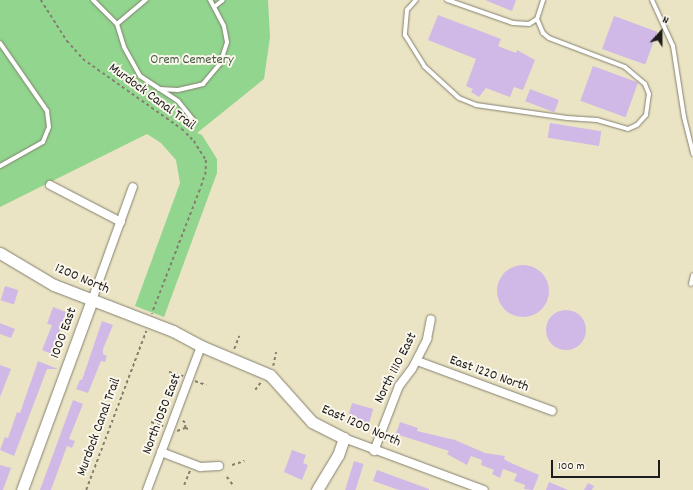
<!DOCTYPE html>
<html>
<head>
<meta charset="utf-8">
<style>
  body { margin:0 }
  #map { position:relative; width:693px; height:490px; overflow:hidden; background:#ebe4c4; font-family:Dekko,sans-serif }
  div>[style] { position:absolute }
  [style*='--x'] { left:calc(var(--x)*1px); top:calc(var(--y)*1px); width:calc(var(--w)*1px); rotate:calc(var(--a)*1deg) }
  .green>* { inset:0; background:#91d58e }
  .building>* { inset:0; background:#d0b9e6; transform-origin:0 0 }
  .round { border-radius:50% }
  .path>* { height:1.5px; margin-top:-0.75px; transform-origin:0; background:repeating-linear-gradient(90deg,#848070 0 3px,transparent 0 6px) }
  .roads { filter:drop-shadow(0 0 1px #848070) drop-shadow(0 0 1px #848070) }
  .lane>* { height:4px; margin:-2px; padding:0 2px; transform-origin:2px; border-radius:2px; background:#fff }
  .street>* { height:8px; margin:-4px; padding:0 4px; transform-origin:4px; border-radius:4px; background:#fff }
  .secondary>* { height:11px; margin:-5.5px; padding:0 5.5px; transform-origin:5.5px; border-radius:5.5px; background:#fff }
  span { translate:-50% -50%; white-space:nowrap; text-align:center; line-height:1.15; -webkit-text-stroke:4px #fbf7ec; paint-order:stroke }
  .park-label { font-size:14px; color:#455d44 }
  .street-label { font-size:14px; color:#1c1c1c }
  .north { position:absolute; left:641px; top:12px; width:40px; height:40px; -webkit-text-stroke:3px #fbf7ec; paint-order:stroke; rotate:21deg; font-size:11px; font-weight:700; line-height:16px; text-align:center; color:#1c1c1c }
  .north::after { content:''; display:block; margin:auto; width:14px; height:18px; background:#1c1c1c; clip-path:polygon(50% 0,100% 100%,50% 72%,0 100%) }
  .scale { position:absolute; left:551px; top:460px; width:109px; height:18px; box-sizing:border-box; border:2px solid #1c1c1c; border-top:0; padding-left:5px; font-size:12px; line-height:14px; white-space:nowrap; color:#1c1c1c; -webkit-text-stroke:3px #fbf7ec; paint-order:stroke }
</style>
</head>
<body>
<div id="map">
  <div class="green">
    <div style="clip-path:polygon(0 0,268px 0,270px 37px,264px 79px,197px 133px,202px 135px,217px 159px,217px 173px,164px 317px,135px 306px,180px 183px,176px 160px,161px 143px,147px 134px,0 207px)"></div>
  </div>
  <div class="building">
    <div style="clip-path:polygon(485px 0,516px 0,512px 11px)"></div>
    <div style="clip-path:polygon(438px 15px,501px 39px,498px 46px,516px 53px,517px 50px,535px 60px,523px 90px,514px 87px,510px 97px,486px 88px,479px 97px,471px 92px,473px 89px,466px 86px,476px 59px,428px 40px)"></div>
    <div style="left:614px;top:16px;width:46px;height:35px;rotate:20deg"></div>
    <div style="left:593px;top:66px;width:48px;height:37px;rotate:20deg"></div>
    <div style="left:530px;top:89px;width:31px;height:13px;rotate:21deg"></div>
    <div style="left:550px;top:123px;width:52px;height:15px;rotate:9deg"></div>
    <div class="round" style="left:497px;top:265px;width:52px;height:52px"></div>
    <div style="left:5px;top:286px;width:14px;height:15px;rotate:17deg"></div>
    <div style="clip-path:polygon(53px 307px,66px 312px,52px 354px,42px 350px,52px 325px,47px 324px)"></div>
    <div class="round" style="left:546px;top:310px;width:40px;height:40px"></div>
    <div style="clip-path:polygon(102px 321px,113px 325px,103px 349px,103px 354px,107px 356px,105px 362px,101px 361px,88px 393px,76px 389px,80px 380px,82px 380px)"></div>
    <div style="clip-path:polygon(0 323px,15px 329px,11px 338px,0 334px)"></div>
    <div style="clip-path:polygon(38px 361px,58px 369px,47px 369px,14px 456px,0 450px,5px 437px,8px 438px,17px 412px,20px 413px)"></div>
    <div style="clip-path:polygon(0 365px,11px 369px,0 397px)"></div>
    <div style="clip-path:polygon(73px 400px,83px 404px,69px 439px,75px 441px,72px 448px,67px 446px,51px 490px,40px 490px)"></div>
    <div style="left:352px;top:403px;width:22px;height:15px;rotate:16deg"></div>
    <div style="clip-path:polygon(400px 422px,418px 428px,417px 431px,455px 440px,485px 453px,505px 456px,504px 459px,511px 463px,539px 475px,533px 490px,524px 489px,525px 485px,514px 481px,517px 474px,503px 469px,500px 478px,492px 474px,494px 470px,481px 465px,482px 460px,471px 456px,467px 465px,447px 454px,449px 451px,396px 434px)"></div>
    <div style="clip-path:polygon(292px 450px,306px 455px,303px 463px,308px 465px,302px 480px,284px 472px)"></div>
    <div style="left:354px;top:461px;width:10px;height:31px;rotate:17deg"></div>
    <div style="clip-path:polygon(0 465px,11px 468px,3px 490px,0 490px)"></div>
    <div style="clip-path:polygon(377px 470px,429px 489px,429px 490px,399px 490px,373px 481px)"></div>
    <div style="clip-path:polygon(549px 482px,568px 490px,546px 490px)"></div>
    <div style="clip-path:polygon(588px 483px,594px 486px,592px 490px,584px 490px)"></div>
  </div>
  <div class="path">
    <div style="--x:41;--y:0;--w:49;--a:57.6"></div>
    <div style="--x:67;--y:41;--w:24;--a:48"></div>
    <div style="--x:83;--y:59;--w:121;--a:35.3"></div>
    <div style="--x:182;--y:129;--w:17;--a:45"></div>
    <div style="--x:194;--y:141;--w:22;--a:58"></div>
    <div style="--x:206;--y:160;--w:12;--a:90"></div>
    <div style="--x:206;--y:172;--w:19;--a:108"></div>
    <div style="--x:200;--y:190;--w:133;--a:111.2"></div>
    <div style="--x:234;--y:349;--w:14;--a:-69"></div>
    <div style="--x:273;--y:366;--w:14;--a:-78"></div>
    <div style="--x:169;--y:372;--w:15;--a:16"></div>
    <div style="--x:195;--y:381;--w:12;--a:20"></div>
    <div style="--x:255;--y:390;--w:10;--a:-53"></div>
    <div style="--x:151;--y:422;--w:13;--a:18"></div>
    <div style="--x:185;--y:428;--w:4;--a:14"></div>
    <div style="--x:177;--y:431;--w:9;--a:-21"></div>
    <div style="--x:185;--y:428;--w:5;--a:-90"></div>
    <div style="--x:185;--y:423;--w:5;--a:-143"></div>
    <div style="--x:232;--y:465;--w:13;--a:-18"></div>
    <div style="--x:227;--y:477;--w:10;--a:53"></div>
    <div style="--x:184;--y:485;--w:16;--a:-68"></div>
    <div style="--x:86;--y:490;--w:170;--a:-69.3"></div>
  </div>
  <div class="roads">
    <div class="lane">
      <div style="--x:93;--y:0;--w:34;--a:45"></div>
      <div style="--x:117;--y:24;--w:24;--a:73"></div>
      <div style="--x:124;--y:47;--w:33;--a:61"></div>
      <div style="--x:140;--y:76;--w:45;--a:33.3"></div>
      <div style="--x:178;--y:101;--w:26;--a:51"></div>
      <div style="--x:416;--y:0;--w:13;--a:132"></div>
      <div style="--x:407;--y:10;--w:25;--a:95"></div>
      <div style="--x:405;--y:35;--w:36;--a:58"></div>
      <div style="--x:424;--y:66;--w:47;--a:42.4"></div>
      <div style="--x:459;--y:98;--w:18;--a:22"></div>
      <div style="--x:476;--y:105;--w:92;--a:8.1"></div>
      <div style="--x:567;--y:118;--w:30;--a:4"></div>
      <div style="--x:597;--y:120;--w:32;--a:16"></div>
      <div style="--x:628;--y:129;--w:10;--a:-24"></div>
      <div style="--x:637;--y:125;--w:13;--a:-48"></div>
      <div style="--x:646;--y:115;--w:21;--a:-82"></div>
      <div style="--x:649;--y:94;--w:11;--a:-112"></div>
      <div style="--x:645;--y:84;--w:26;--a:-140"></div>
      <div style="--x:625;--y:67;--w:81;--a:-159.1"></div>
      <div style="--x:549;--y:38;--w:8;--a:-140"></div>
      <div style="--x:543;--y:33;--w:15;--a:-113"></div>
      <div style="--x:537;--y:19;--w:9;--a:148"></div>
      <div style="--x:529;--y:24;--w:16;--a:-176"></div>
      <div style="--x:513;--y:23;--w:70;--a:-160.8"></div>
      <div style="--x:652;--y:0;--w:51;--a:65.5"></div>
      <div style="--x:673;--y:46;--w:72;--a:81.2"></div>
      <div style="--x:684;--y:117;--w:38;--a:76"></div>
      <div style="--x:214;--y:7;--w:11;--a:-38"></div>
      <div style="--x:537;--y:19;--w:20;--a:-72"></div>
      <div style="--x:117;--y:24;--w:38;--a:-40"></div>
      <div style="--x:0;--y:43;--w:83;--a:55.3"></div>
      <div style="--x:47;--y:111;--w:16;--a:83"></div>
      <div style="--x:49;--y:127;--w:16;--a:112"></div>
      <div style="--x:43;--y:142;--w:49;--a:150.8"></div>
      <div style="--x:159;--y:89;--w:19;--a:3"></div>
      <div style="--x:178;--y:90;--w:26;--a:-13"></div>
      <div style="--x:203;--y:84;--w:26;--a:-50"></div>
      <div style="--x:220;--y:64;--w:23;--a:-72"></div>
      <div style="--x:227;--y:42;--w:16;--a:-101"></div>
      <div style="--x:224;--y:26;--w:30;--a:-118"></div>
      <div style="--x:691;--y:284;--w:9;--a:-77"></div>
    </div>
    <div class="street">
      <div style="--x:50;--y:185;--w:80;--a:27.5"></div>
      <div style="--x:92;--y:300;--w:120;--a:-70.1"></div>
      <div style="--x:417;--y:361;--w:144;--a:20.3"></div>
      <div style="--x:344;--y:438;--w:149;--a:20.4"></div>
      <div style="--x:374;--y:451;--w:70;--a:-69"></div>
      <div style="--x:399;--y:386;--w:21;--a:-53"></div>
      <div style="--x:412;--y:369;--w:34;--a:-63"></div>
      <div style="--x:427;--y:339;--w:20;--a:-79"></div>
      <div style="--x:161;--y:452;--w:42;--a:21"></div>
      <div style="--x:200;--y:467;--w:19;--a:-3"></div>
      <div style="--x:147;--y:490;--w:154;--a:-69.4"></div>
    </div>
    <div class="secondary">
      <div style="--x:0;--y:253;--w:63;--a:30.7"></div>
      <div style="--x:54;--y:285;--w:128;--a:21.1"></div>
      <div style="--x:173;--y:331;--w:32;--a:28"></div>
      <div style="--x:201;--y:346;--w:75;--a:22.8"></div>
      <div style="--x:270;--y:375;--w:63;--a:48.2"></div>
      <div style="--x:312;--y:422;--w:36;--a:27"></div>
      <div style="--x:344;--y:438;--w:18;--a:109"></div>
      <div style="--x:338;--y:455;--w:41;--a:121"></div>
      <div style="--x:22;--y:490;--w:202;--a:-69.8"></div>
    </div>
  </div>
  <div class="park-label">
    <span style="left:192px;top:60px">Orem Cemetery</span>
  </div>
  <div class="street-label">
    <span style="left:152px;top:97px;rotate:36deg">Murdock Canal Trail</span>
    <span style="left:82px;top:279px;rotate:23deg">1200 North</span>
    <span style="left:64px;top:333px;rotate:-70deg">1000 East</span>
    <span style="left:396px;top:368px;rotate:-63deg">North 1110 East</span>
    <span style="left:489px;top:374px;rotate:20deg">East 1220 North</span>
    <span style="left:162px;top:414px;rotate:-69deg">North 1050 East</span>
    <span style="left:361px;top:426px;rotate:24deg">East 1200 North</span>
    <span style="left:99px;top:427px;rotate:-70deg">Murdock Canal Trail</span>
  </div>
  <div class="north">N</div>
  <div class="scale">100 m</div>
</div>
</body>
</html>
